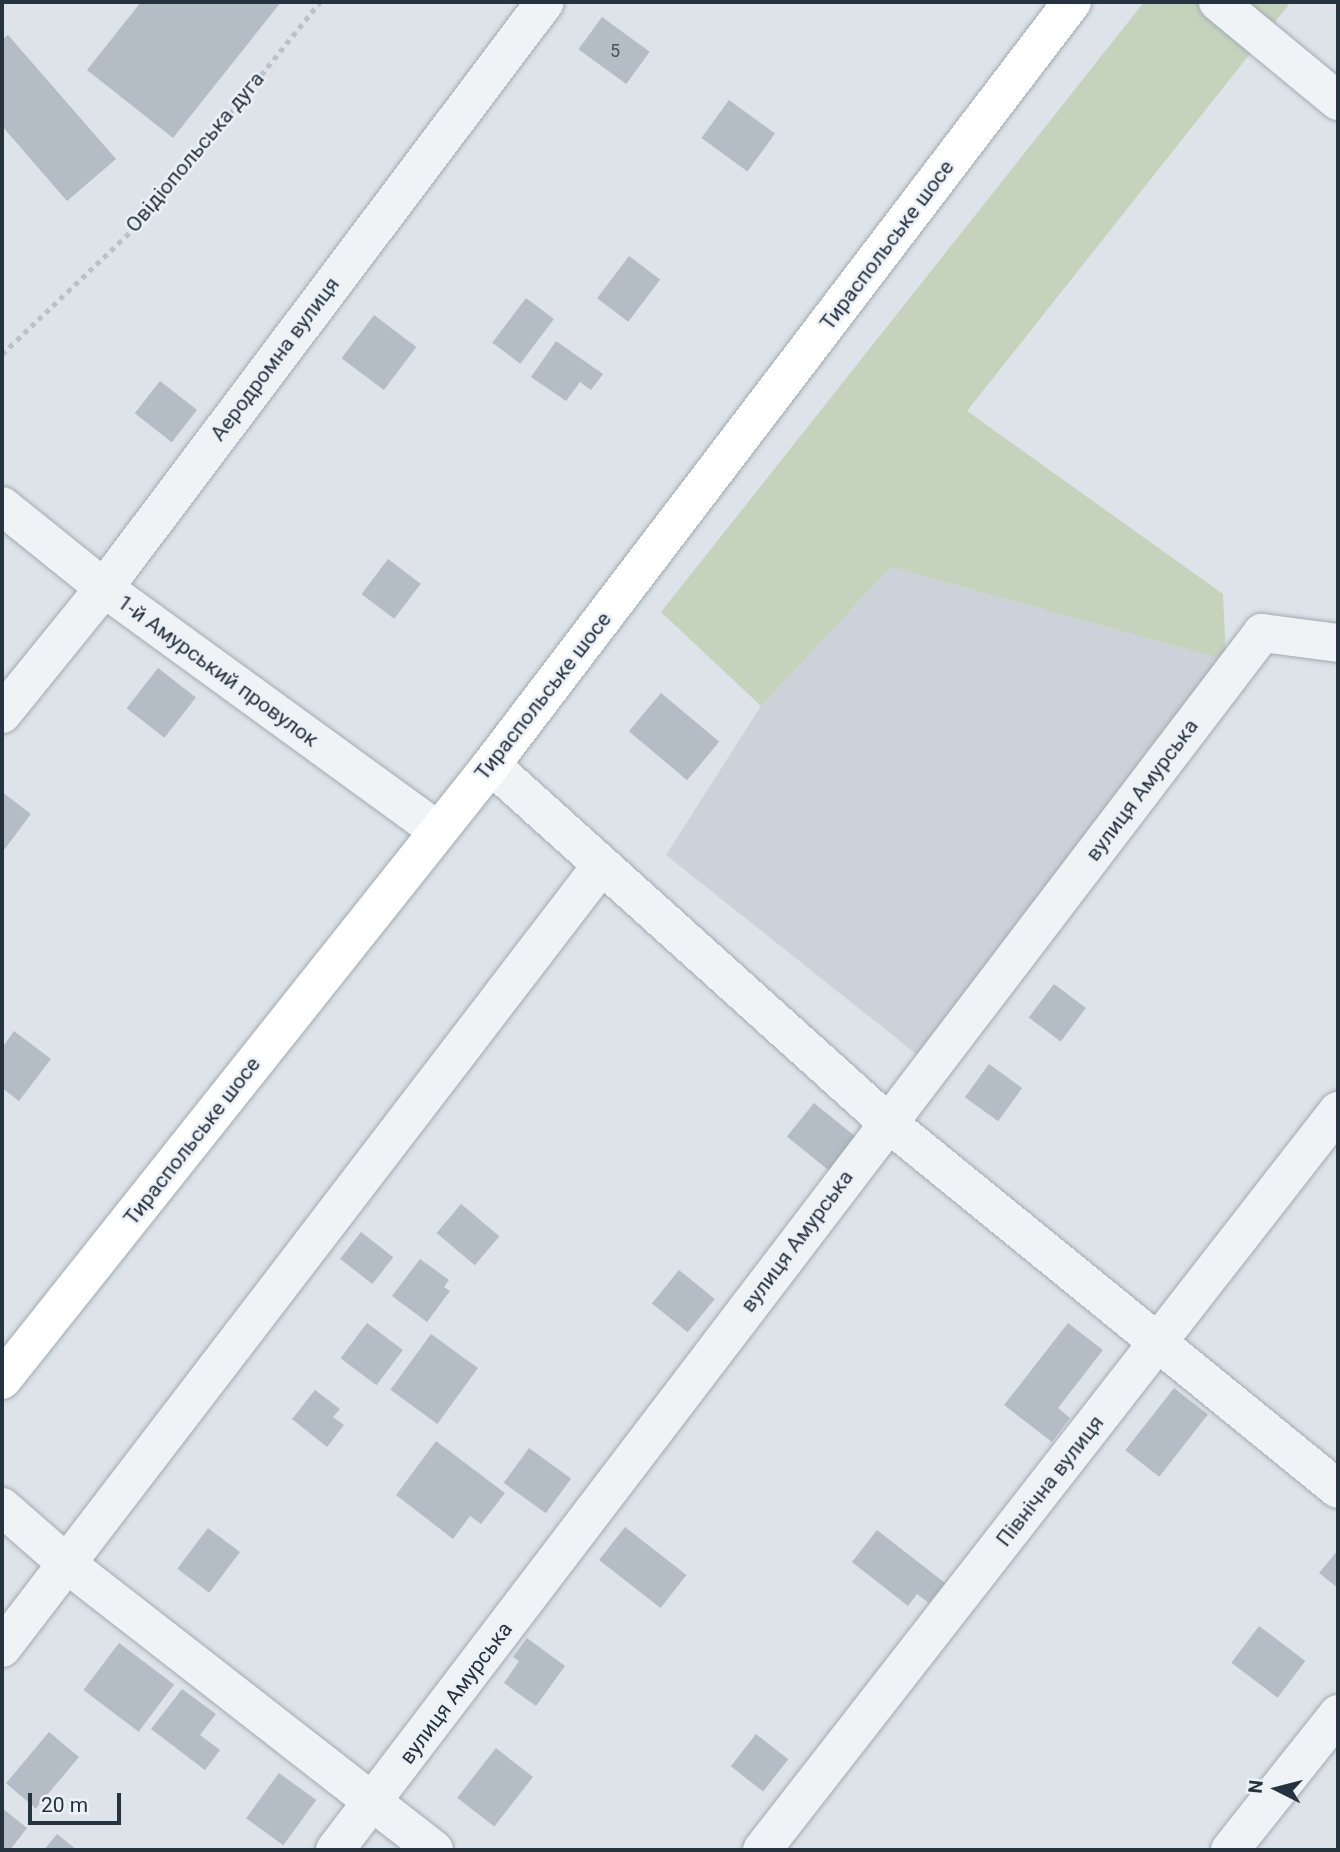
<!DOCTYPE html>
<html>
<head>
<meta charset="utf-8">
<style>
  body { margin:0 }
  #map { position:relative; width:1340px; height:1852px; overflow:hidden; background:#dde3e8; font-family:Roboto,sans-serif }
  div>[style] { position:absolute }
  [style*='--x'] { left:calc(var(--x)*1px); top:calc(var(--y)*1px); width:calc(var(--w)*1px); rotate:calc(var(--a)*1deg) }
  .built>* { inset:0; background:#cbd2da }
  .green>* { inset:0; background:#c5d3bd }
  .building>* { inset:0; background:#b4bcc5; transform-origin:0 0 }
  .path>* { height:4.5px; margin-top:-2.25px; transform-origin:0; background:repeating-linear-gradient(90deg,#bbc1c7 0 5px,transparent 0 10px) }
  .roads { filter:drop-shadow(0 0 2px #a2aab2) drop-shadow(0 0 2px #a2aab2) }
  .minor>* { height:38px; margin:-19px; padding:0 19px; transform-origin:19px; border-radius:19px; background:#f0f3f6 }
  .major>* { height:38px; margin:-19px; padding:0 19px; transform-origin:19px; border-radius:19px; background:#fff }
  span { translate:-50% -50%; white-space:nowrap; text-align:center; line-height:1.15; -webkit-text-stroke:5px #ecf1f6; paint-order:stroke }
  .number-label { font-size:18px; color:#495461 }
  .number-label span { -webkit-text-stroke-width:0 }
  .street-label { font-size:21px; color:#253240 }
  .frame { position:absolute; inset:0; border:4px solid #253240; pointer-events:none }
  .north { position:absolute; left:1242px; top:1754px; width:70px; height:70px; -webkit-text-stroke:5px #ecf1f6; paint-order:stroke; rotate:276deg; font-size:19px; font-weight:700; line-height:28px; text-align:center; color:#253240 }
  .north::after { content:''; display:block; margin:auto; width:24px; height:32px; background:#253240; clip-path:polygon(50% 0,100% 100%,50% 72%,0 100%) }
  .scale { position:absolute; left:28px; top:1793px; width:93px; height:32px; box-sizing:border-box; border:4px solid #253240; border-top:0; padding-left:9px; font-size:21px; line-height:24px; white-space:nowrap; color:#253240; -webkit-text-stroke:5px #ecf1f6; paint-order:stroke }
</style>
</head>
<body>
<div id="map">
  <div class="built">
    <div style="clip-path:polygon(891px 567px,1226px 660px,920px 1057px,666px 855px,761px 706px)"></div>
  </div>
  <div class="green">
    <div style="clip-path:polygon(1144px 2px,1291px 2px,967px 411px,1223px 594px,1226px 660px,891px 567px,761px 706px,661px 612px)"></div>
  </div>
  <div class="building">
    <div style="clip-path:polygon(141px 2px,281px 2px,173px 138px,87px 70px)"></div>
    <div style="left:602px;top:17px;width:59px;height:40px;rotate:36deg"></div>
    <div style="clip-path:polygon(8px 35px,116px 159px,67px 201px,2px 126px,2px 40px)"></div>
    <div style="left:729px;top:100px;width:57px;height:47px;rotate:36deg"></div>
    <div style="left:629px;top:256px;width:39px;height:53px;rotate:37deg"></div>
    <div style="left:526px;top:298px;width:35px;height:56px;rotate:37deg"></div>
    <div style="left:374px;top:315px;width:53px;height:54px;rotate:37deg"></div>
    <div style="clip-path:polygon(556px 341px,603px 374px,591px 390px,580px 382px,566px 401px,531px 377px)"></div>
    <div style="left:160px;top:381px;width:47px;height:41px;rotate:38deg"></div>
    <div style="left:388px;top:559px;width:41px;height:44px;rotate:37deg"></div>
    <div style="left:158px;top:668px;width:48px;height:51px;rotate:38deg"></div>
    <div style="left:661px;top:693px;width:76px;height:50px;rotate:40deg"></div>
    <div style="clip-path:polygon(2px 792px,31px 814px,4px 850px,2px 848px)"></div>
    <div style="left:1054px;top:984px;width:40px;height:42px;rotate:37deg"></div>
    <div style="clip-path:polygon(14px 1031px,51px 1059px,19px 1101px,2px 1088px,2px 1048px)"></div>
    <div style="left:989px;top:1064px;width:41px;height:41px;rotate:36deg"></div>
    <div style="left:814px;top:1103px;width:56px;height:43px;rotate:39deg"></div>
    <div style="left:461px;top:1204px;width:50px;height:38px;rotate:40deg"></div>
    <div style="left:361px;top:1232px;width:41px;height:34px;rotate:38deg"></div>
    <div style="clip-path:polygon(420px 1259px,449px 1280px,444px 1287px,450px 1291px,427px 1322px,392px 1296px)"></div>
    <div style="left:679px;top:1270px;width:46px;height:43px;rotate:39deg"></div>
    <div style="left:367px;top:1323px;width:45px;height:44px;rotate:37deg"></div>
    <div style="clip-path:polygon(1068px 1323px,1103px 1350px,1058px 1408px,1070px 1418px,1052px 1442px,1004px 1405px)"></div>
    <div style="left:431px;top:1334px;width:58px;height:69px;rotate:36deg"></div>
    <div style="left:1174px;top:1388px;width:43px;height:79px;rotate:38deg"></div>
    <div style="clip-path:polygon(315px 1390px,340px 1409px,333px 1417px,344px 1425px,327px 1447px,292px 1419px)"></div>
    <div style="clip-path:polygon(436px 1441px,505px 1493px,481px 1524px,470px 1516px,453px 1539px,396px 1495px)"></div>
    <div style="left:529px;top:1448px;width:52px;height:43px;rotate:36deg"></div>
    <div style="left:625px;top:1527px;width:78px;height:42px;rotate:38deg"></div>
    <div style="left:208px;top:1528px;width:40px;height:51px;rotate:37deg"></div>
    <div style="clip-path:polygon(877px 1530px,945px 1583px,929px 1603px,917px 1594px,908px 1606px,852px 1562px)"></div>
    <div style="clip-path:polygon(1338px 1550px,1338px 1588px,1319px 1573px)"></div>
    <div style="left:1259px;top:1626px;width:58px;height:46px;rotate:37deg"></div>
    <div style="clip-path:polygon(527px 1638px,565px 1666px,536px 1706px,504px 1683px,519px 1661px,513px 1657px)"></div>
    <div style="left:119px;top:1643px;width:69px;height:59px;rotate:37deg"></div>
    <div style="clip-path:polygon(182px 1689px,216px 1714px,200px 1735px,220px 1750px,205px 1770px,151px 1729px)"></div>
    <div style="left:49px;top:1732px;width:39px;height:67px;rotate:40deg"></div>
    <div style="left:756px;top:1734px;width:41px;height:41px;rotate:38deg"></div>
    <div style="left:496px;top:1748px;width:47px;height:63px;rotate:38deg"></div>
    <div style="left:279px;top:1773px;width:46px;height:56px;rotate:36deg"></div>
    <div style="clip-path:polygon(2px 1808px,27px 1828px,10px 1850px,2px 1850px)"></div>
    <div style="clip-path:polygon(57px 1834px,77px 1850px,44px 1850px)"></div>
  </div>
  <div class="path">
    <div style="--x:2;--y:354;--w:202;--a:-43.6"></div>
    <div style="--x:148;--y:215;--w:274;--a:-51.1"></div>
  </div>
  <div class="roads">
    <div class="minor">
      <div style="--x:1218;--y:2;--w:156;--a:39.5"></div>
      <div style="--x:2;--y:506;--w:131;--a:38.8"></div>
      <div style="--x:104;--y:588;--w:413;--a:36"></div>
      <div style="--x:2;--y:714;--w:162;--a:-51"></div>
      <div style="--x:104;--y:588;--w:733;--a:-53.04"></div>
      <div style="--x:491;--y:765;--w:533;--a:42.04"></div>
      <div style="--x:887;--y:1122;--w:581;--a:39.14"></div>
      <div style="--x:2;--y:1507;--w:86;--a:41.2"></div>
      <div style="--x:67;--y:1564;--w:465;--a:37.9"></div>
      <div style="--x:2;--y:1648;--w:985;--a:-52.55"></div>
      <div style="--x:335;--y:1850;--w:1530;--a:-52.7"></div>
      <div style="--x:1262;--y:633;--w:77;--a:7.5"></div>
      <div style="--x:762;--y:1850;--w:937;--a:-52.07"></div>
      <div style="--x:1230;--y:1850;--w:174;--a:-51.5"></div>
    </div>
    <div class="major">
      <div style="--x:2;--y:1380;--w:786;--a:-51.51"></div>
      <div style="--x:491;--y:765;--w:959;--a:-52.71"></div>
    </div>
  </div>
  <div class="number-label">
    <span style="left:615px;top:51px">5</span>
  </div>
  <div class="street-label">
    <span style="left:195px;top:152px;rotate:-50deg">Овідіопольська дуга</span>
    <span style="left:887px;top:245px;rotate:-53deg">Тираспольське шосе</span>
    <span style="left:275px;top:359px;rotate:-53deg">Аеродромна вулиця</span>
    <span style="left:218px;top:671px;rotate:36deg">1-й Амурський провулок</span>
    <span style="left:543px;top:696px;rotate:-52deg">Тираспольське шосе</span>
    <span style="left:1142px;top:790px;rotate:-53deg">вулиця Амурська</span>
    <span style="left:192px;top:1141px;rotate:-52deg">Тираспольське шосе</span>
    <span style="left:797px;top:1241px;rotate:-53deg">вулиця Амурська</span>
    <span style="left:1050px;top:1481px;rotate:-52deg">Північна вулиця</span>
    <span style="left:456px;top:1693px;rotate:-53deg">вулиця Амурська</span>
  </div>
  <div class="frame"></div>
  <div class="north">N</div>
  <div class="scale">20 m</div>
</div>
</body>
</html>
